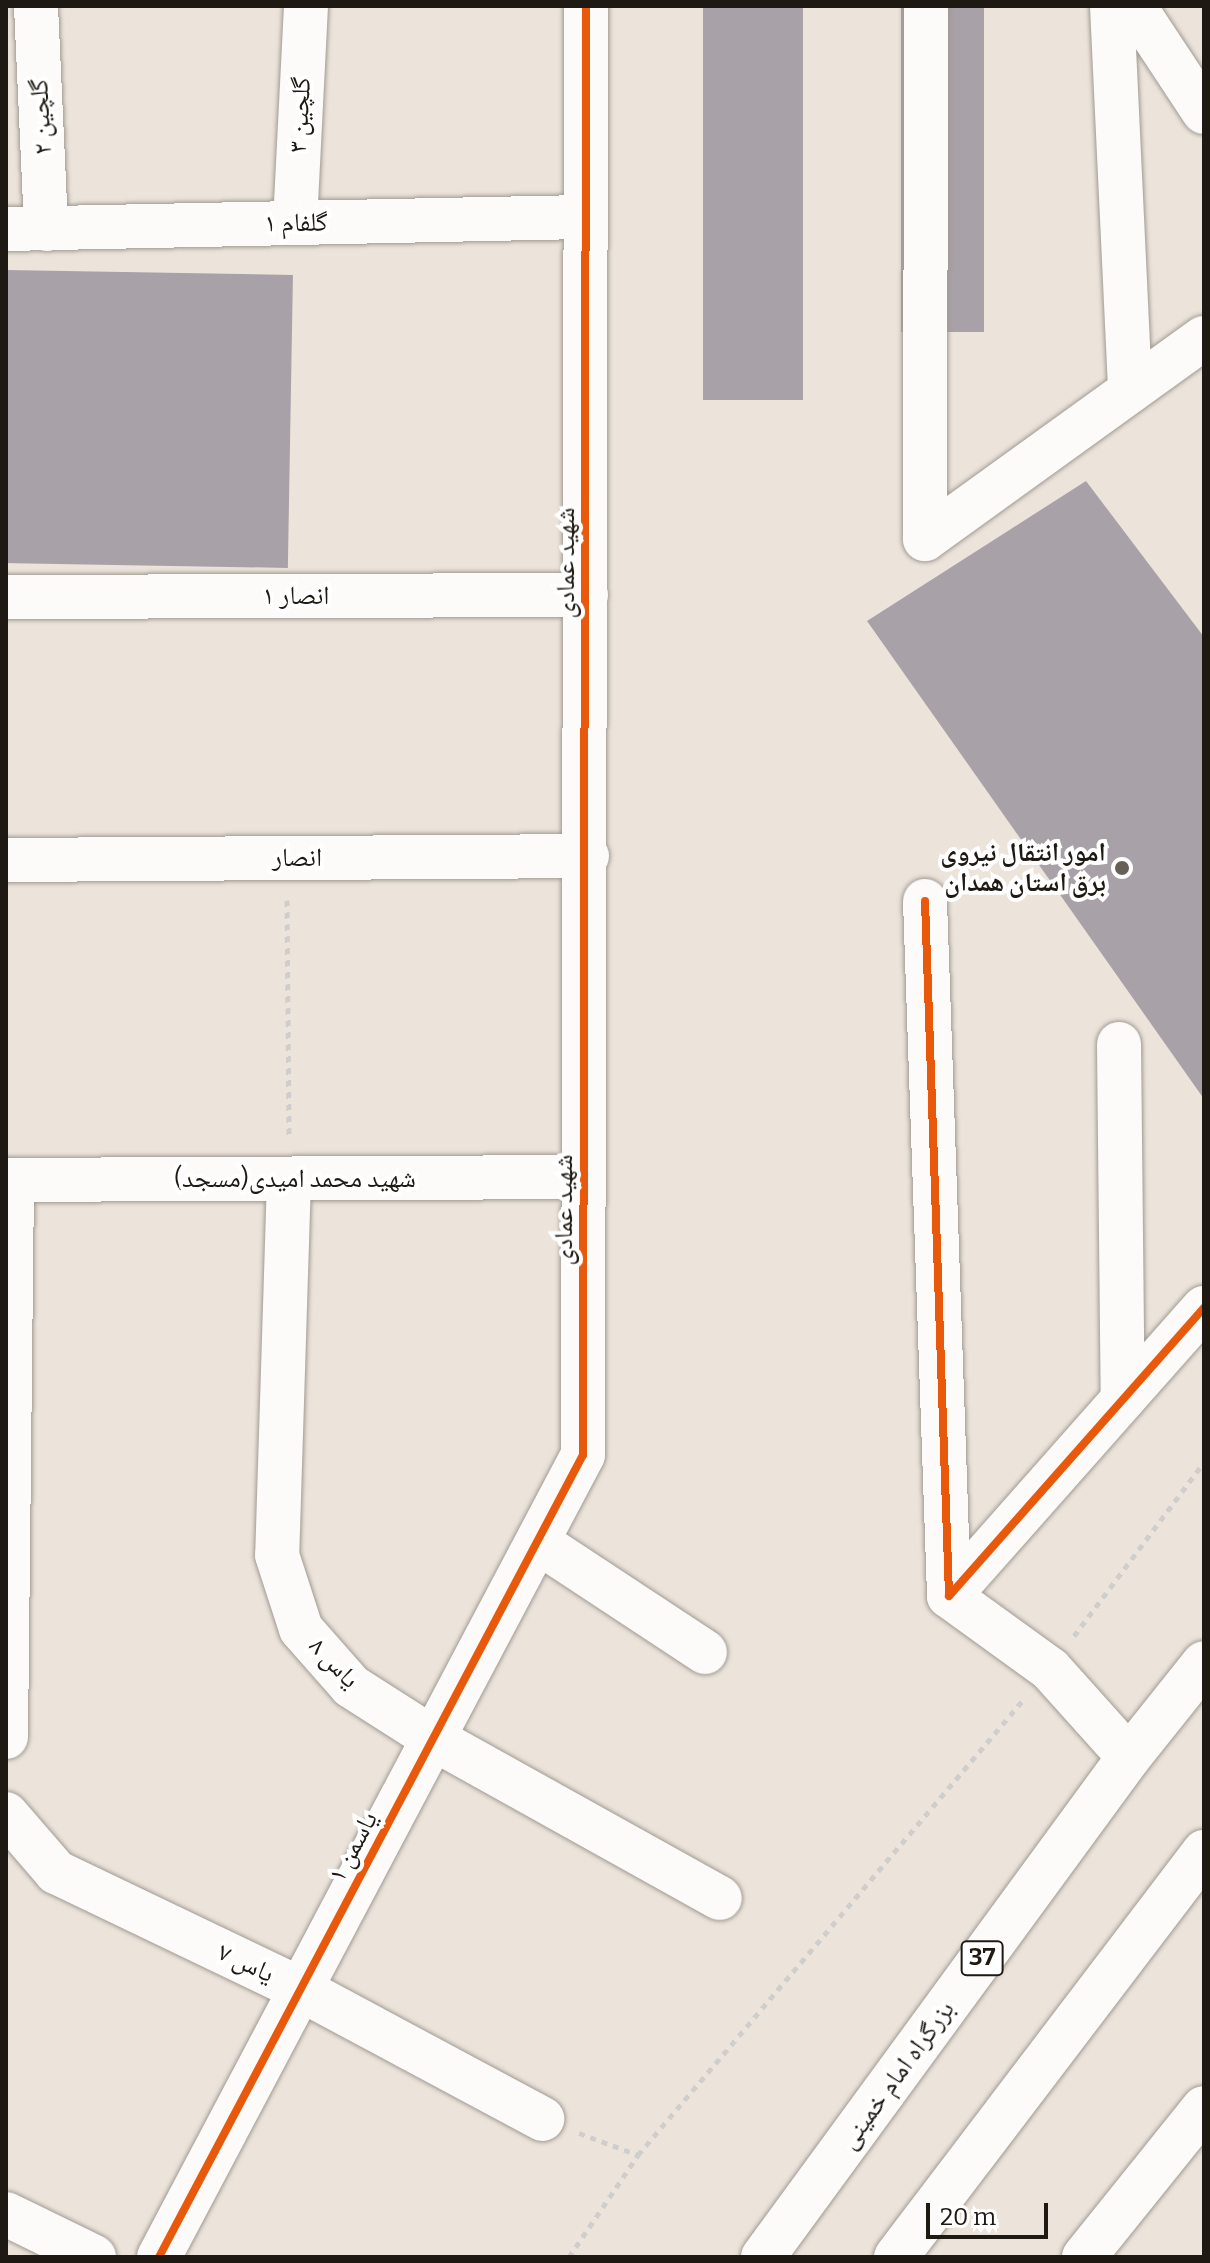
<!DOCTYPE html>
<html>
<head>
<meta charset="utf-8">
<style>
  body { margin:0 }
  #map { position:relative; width:1210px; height:2263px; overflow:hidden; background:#ece4db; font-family:Bitter,"Noto Naskh Arabic",serif }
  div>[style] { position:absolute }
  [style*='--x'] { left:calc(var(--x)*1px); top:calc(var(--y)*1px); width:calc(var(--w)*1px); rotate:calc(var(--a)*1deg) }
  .building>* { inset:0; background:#a8a1a7; transform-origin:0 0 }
  .path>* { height:5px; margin-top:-2.5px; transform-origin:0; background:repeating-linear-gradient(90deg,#d0cecc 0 6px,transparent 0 12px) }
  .roads { filter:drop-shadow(0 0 2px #a09a93) drop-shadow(0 0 2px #a09a93) }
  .street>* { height:44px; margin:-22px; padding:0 22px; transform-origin:22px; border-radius:22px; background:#fcfbfa }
  .highway>* { height:44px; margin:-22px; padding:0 22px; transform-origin:22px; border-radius:22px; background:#fcfbfa }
  .cycleway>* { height:8px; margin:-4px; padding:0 4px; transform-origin:4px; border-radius:4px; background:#e8590c }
  .dots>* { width:22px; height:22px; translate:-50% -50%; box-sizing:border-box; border:4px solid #fff; border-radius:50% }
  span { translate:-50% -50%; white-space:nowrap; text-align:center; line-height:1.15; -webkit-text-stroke:8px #fff; paint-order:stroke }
  .shield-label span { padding:2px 6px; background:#fff; border:2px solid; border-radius:6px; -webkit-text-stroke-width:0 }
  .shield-label { font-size:24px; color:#1e1913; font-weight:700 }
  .street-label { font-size:26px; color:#1e1913 }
  .poi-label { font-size:26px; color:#1e1913; font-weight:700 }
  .right { translate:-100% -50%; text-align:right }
  .frame { position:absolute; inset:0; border:8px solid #1e1913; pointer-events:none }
  .scale { position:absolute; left:926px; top:2203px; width:122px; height:36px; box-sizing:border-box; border:4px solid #1e1913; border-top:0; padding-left:10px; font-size:24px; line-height:28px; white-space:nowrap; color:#1e1913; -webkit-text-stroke:6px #fff; paint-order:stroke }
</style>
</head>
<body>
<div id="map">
  <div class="building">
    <div style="left:703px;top:6px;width:100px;height:394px"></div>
    <div style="left:901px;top:6px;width:83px;height:326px"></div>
    <div style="left:6px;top:270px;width:287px;height:293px;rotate:1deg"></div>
    <div style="clip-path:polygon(1086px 481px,1204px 637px,1204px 1099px,867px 621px)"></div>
  </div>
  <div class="path">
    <div style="--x:287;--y:900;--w:238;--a:89.5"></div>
    <div style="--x:1074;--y:1636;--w:217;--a:-53.2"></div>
    <div style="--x:579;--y:2133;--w:63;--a:20.4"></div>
    <div style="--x:569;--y:2257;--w:123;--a:-55.9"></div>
    <div style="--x:638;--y:2155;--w:596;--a:-49.76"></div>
  </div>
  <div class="roads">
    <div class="street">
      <div style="--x:36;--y:6;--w:223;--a:87.4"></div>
      <div style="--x:1112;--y:6;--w:385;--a:87.3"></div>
      <div style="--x:1134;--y:6;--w:127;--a:56.6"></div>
      <div style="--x:295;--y:223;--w:217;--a:-87.1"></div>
      <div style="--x:6;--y:229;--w:579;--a:-1.19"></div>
      <div style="--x:925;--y:539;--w:533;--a:-89.89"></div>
      <div style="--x:925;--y:539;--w:344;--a:-35.8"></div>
      <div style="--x:6;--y:597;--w:580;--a:-0.2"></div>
      <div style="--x:6;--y:860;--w:581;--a:-0.39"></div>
      <div style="--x:925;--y:901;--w:695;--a:88.02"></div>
      <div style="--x:949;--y:1596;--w:385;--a:-48.5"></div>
      <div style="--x:1119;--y:1044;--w:355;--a:89.4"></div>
      <div style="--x:289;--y:1179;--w:376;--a:91.8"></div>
      <div style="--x:277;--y:1555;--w:78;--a:72"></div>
      <div style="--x:301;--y:1629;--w:76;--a:48.7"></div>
      <div style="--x:351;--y:1686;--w:98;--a:32.6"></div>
      <div style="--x:434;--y:1739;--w:327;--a:29.1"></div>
      <div style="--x:6;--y:1180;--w:578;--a:-0.3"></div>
      <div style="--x:538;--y:1542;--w:200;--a:33.4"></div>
      <div style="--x:949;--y:1596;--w:125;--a:35.9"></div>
      <div style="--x:1050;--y:1669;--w:118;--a:48.1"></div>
      <div style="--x:6;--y:1737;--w:557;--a:-89.38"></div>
      <div style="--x:6;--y:1814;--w:77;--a:49.2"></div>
      <div style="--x:56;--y:1872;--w:271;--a:25.6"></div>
      <div style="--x:300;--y:1989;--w:275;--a:28.2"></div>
      <div style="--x:6;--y:2214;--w:98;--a:26"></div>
      <div style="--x:159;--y:2257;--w:907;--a:-62.14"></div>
      <div style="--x:583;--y:1455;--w:1449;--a:-89.88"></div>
      <div style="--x:1084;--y:2257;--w:191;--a:-51.2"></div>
    </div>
    <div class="highway">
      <div style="--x:763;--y:2257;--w:620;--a:-53.8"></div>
      <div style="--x:1129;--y:1757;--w:120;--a:-51.4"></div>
      <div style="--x:896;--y:2257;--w:509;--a:-52.75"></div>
    </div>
  </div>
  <div class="cycleway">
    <div style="--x:925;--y:901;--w:695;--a:88.02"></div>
    <div style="--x:949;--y:1596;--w:385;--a:-48.5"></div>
    <div style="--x:159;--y:2257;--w:907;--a:-62.14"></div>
    <div style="--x:583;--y:1455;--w:1449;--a:-89.88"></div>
  </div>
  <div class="dots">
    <div style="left:1122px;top:868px;background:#666059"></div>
  </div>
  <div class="shield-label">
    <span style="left:982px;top:1958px">37</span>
  </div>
  <div class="street-label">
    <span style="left:300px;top:115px;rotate:-87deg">گلچین ۳</span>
    <span style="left:41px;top:117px;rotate:-93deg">گلچین ۲</span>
    <span style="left:296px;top:223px;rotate:-1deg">گلفام ۱</span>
    <span style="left:566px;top:563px;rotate:-90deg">شهید عمادی</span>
    <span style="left:296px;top:596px">انصار ۱</span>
    <span style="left:297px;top:858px">انصار</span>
    <span style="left:295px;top:1179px">(مسجد)شهید محمد امیدی</span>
    <span style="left:564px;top:1210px;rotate:-90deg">شهید عمادی</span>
    <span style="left:334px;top:1663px;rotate:46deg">یاس ۸</span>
    <span style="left:353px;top:1847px;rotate:-62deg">یاسمن ۱</span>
    <span style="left:246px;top:1963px;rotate:25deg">یاس ۷</span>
    <span style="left:897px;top:2075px;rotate:-54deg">بزرگراه امام خمینی</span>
  </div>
  <div class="poi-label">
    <span class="right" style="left:1106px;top:868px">امور انتقال نیروی<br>برق استان همدان</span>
  </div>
  <div class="frame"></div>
  <div class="scale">20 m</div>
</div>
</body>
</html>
